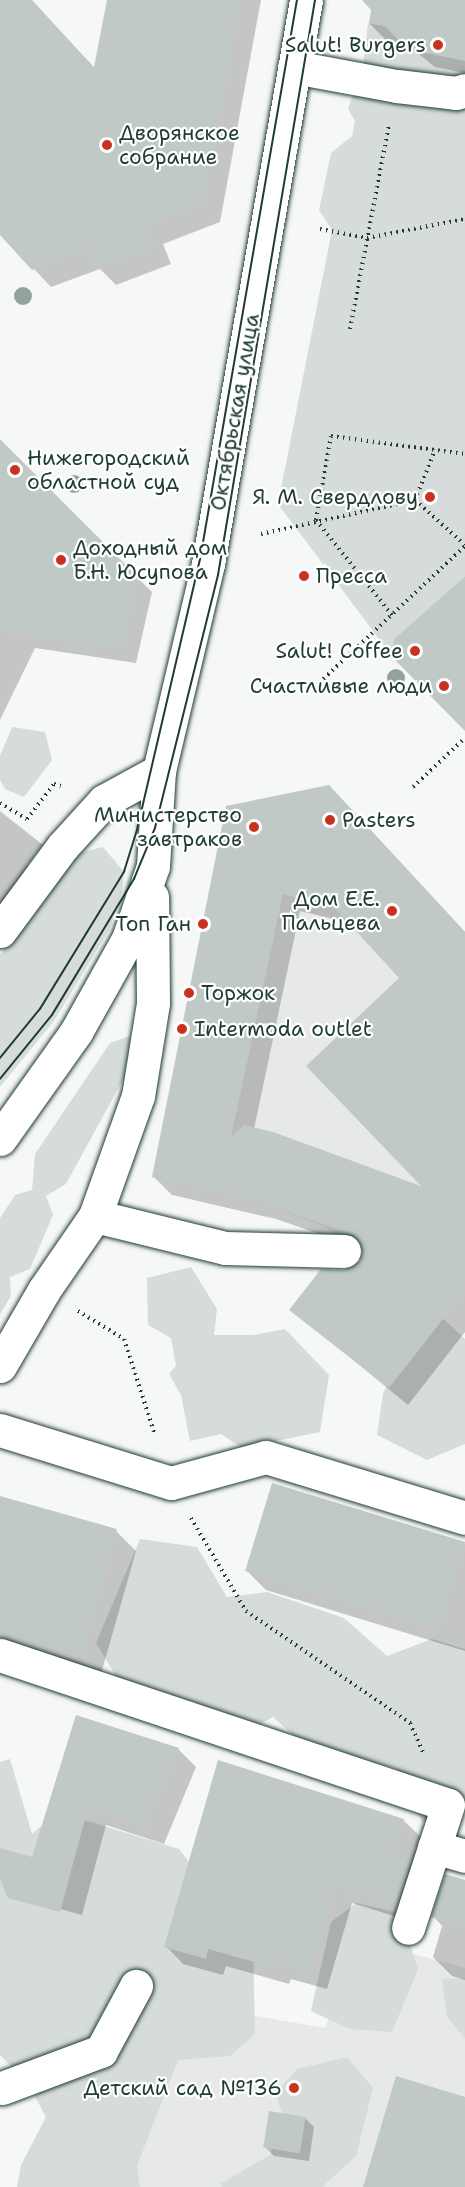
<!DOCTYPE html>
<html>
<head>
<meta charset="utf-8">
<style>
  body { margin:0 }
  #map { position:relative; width:465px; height:2187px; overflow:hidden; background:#f6f7f7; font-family:"Shantell Sans",sans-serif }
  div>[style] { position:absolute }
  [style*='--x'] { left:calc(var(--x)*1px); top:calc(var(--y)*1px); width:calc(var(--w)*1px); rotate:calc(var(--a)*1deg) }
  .built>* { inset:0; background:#e6e9e8 }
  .green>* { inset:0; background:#d6dcdb }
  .shadow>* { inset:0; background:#0003 }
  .building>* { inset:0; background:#c0c9c6; transform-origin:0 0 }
  .path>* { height:4px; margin-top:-2px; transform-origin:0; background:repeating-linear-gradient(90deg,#1f3d34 0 1.5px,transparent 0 6px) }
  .roads { filter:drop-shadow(0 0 2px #1f3d34) drop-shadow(0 0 2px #1f3d34) }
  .minor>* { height:33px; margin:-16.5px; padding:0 16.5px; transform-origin:16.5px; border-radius:16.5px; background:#fff }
  .tram>* { height:1.5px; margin:-0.75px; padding:0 0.75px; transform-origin:0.75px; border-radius:0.75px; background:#1f3d34 }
  .trees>* { width:18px; height:18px; margin:-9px; border-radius:50%; background:#94a29e }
  .dots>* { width:16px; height:16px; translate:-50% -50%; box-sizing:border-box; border:3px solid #fff; border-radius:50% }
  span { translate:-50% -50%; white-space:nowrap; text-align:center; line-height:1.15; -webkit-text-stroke:4.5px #fff; paint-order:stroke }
  .poi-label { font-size:21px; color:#1f3d34 }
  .right { translate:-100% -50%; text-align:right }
  .left { translate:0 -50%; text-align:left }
  .street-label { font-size:21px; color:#1f3d34 }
</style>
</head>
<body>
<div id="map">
  <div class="built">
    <div style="clip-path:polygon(329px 785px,465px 932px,465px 1200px,369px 1255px,321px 1225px,257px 1201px,152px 1177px,226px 806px)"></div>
    <div style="clip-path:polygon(356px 1938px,465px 1968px,465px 2187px,85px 2187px,173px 2002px,325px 2028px)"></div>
  </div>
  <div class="green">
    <div style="clip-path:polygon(368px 23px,387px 27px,465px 57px,465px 576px,394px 639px,394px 659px,278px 504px,332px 230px,319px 210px,331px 153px,352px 136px,355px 121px,348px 109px,355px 88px,361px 85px)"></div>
    <div style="clip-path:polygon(12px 727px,45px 732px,52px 760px,24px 797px,5px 789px,0 780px,0 756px)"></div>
    <div style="clip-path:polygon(103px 847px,124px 872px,122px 893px,109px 930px,54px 1021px,0 1087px,0 955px,74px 854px)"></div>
    <div style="clip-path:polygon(130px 1036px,130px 1067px,66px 1184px,46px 1196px,53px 1215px,30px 1269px,10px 1277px,11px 1296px,0 1314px,0 1218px,15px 1195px,32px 1190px,35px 1154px,110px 1043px)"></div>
    <div style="clip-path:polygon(191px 1267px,217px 1309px,214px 1335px,254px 1335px,285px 1329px,329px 1375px,320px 1432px,242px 1448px,221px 1434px,190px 1441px,181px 1395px,169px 1374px,176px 1366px,171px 1338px,148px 1325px,147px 1278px)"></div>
    <div style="clip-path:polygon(436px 1312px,465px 1339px,465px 1444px,427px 1460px,377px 1435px,383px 1394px,397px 1363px)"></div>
    <div style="clip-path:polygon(140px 1539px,197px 1547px,227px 1597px,267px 1592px,344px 1618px,387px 1656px,432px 1639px,465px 1649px,465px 1807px,422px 1822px,396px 1768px,307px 1748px,273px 1717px,232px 1739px,122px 1686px,96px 1643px)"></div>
    <div style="clip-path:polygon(10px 1759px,32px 1834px,58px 1812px,179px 1849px,253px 1945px,255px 2034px,230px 2056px,178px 2060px,137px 2166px,140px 2187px,17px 2187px,21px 2165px,46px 2117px,27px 2082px,0 2055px,0 1762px)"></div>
    <div style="clip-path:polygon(356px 1903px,400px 1913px,418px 1969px,392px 2032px,350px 2029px,311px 2011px,331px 1922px)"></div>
    <div style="clip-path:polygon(465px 1978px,465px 2038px,447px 2017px,442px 1979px)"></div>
    <div style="clip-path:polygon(347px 2057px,373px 2088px,356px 2156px,322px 2187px,222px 2187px,220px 2184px,270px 2155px,284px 2118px,275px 2093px,297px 2069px)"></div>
  </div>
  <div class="shadow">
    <div style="clip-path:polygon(0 0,32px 0,95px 69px,108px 0,261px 0,220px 222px,163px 244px,171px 264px,116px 285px,100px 269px,51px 287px,0 233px)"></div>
    <div style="clip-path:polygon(373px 0,465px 0,465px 73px,435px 67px,405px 43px,386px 40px,369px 23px)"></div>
    <div style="clip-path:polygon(32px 473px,152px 592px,136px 663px,35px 648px,0 720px,0 547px)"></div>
    <div style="clip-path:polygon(evenodd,347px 805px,465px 932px,465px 1332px,408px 1405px,291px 1309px,361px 1262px,363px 1249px,276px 1219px,172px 1195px,154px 1177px,227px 807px,347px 805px,300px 911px,351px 923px,401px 978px,426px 1190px,254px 1129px,300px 911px)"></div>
    <div style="clip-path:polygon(0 811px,43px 845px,27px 865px,40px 879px,0 931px)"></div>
    <div style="clip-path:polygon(0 1498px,116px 1531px,136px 1551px,101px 1674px,0 1646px)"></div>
    <div style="clip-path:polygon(465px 1544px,465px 1651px,266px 1590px,247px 1571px)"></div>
    <div style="clip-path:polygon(77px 1717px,178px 1749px,196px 1767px,164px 1844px,106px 1825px,82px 1915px,43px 1904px)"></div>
    <div style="clip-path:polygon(403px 1820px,421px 1837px,413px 1922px,352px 1903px,327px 1989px,291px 1979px,289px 1984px,226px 1966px,223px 1975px,183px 1964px,166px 1946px)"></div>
    <div style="clip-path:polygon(465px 1882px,465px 1980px,452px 1976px,433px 1957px,442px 1926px,433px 1916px)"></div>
    <div style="clip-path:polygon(270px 2112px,306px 2119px,314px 2127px,309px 2161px,274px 2156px,265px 2147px)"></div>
  </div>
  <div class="building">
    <div style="clip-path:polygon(0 0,31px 0,94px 67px,107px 0,240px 0,203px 204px,146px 226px,154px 246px,97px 268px,89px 248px,32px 270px,0 235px)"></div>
    <div style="clip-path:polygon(362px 0,465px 0,465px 61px,416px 51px,397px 39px)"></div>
    <div style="clip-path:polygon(0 439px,138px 577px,122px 649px,0 631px)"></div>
    <div style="clip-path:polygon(465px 576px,465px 731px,394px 659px,393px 648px,394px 639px)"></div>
    <div style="clip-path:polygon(evenodd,329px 785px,465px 932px,465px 1291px,389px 1388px,289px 1310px,321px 1269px,344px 1270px,360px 1261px,363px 1251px,354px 1235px,257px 1201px,152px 1177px,226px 806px,329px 785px,283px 894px,333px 906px,399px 978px,306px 1066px,421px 1186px,273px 1132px,244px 1125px,231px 1137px,283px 894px)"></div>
    <div style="left:272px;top:1483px;width:202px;height:92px;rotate:17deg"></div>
    <div style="clip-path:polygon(0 1496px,117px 1529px,82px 1655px,0 1632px)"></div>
    <div style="clip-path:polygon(76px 1715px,179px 1748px,145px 1826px,88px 1808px,60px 1912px,8px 1898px,0 1879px,0 1848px,32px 1857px)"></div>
    <div style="clip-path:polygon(218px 1760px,404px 1819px,392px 1858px,409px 1863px,396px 1905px,335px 1886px,310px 1973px,274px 1962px,272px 1967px,208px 1949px,206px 1959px,164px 1947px)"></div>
    <div style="clip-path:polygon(445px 1874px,465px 1880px,465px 1927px,431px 1917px)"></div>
    <div style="clip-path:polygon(396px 2076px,465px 2097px,465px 2187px,363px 2187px)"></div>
    <div style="left:269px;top:2111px;width:37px;height:37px;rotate:9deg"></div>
  </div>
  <div class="path">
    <div style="--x:320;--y:229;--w:48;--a:10.8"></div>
    <div style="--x:367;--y:238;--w:100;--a:-11"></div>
    <div style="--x:350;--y:329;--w:209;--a:-79.2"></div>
    <div style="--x:415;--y:500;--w:67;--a:42"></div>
    <div style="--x:261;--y:534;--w:158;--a:-12.4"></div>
    <div style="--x:415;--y:500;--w:54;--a:-68.2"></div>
    <div style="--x:392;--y:615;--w:122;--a:-128.7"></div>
    <div style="--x:316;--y:520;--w:85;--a:-79.9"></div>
    <div style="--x:331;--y:436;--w:135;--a:7.7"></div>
    <div style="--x:319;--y:683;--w:200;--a:-43.2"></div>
    <div style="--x:413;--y:787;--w:71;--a:-43.3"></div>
    <div style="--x:0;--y:803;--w:31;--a:31"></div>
    <div style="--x:27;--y:819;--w:44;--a:-52.4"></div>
    <div style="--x:54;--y:784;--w:7;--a:16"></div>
    <div style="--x:78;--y:1311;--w:54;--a:31.3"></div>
    <div style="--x:124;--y:1339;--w:101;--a:72.1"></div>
    <div style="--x:191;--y:1518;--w:108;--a:59.4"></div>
    <div style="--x:246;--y:1611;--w:199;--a:34.3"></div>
    <div style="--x:410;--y:1723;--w:34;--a:66"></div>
  </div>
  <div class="roads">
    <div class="minor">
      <div style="--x:294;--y:67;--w:105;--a:10.5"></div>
      <div style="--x:397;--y:86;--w:59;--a:6.8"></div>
      <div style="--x:456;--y:93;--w:9;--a:-18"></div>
      <div style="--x:0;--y:931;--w:106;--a:-53.5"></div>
      <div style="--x:63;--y:846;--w:61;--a:-47.7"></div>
      <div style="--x:104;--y:801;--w:63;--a:-28.6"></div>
      <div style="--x:0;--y:1139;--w:131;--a:-54.6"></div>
      <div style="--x:76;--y:1032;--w:107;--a:-60.8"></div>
      <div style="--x:128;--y:939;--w:77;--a:-71.1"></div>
      <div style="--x:153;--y:866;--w:95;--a:-86.4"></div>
      <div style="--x:159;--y:771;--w:213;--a:-76.7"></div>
      <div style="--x:208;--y:564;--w:572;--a:-80.14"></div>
      <div style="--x:95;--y:1216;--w:134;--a:13.8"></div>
      <div style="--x:225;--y:1248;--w:119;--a:1.4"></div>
      <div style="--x:0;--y:1366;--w:88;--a:-59.9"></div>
      <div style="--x:44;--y:1290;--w:90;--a:-55.4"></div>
      <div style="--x:95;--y:1216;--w:127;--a:-70.3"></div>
      <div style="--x:138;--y:1096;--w:94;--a:-80.8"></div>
      <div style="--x:153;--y:1003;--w:106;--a:-90.5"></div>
      <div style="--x:0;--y:1430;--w:179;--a:17.2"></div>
      <div style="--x:171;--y:1483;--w:98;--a:-15.3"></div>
      <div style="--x:266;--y:1457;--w:208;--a:17"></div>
      <div style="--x:0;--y:1655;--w:472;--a:18.5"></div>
      <div style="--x:448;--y:1805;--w:129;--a:108"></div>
      <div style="--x:434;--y:1847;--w:32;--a:16"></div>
      <div style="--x:2;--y:2088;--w:106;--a:-20.5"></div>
      <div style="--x:101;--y:2051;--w:74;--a:-61.7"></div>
    </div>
  </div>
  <div class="tram">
    <div style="--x:0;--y:1058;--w:63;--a:-50.8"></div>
    <div style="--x:40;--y:1009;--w:161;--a:-58.5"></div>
    <div style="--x:124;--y:872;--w:44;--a:-72.8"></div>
    <div style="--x:137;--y:830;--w:283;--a:-76.9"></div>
    <div style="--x:201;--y:554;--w:562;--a:-80.17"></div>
    <div style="--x:0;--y:1079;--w:82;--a:-50.9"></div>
    <div style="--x:52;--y:1015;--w:159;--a:-58.9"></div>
    <div style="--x:134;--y:879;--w:55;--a:-67.6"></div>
    <div style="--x:155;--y:828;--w:261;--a:-76"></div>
    <div style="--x:218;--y:575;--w:583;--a:-80.42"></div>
  </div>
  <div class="trees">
    <div style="left:23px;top:296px"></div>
    <div style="left:74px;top:484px"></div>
    <div style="left:396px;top:678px"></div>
  </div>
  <div class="dots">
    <div style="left:438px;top:45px;background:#c8321e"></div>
    <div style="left:107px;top:145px;background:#c8321e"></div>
    <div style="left:15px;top:470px;background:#c8321e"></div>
    <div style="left:430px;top:497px;background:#c8321e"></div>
    <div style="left:61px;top:560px;background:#c8321e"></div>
    <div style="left:304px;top:576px;background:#c8321e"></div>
    <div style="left:415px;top:651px;background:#c8321e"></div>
    <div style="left:444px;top:686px;background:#c8321e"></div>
    <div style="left:330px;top:820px;background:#c8321e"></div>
    <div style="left:254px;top:827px;background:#c8321e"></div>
    <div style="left:392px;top:911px;background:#c8321e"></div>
    <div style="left:203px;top:924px;background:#c8321e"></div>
    <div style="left:189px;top:993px;background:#c8321e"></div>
    <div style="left:182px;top:1029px;background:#c8321e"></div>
    <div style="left:294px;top:2088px;background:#c8321e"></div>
  </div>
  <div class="poi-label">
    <span class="right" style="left:426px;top:45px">Salut! Burgers</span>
    <span class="left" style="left:119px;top:145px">Дворянское<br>собрание</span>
    <span class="left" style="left:27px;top:470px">Нижегородский<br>областной суд</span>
    <span class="right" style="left:418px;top:497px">Я. М. Свердлову</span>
    <span class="left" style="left:73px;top:560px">Доходный дом<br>Б.Н. Юсупова</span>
    <span class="left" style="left:316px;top:576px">Пресса</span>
    <span class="right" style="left:403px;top:651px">Salut! Coffee</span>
    <span class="right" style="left:432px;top:686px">Счастливые люди</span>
    <span class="right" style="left:242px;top:827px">Министерство<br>завтраков</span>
    <span class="left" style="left:342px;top:820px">Pasters</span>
    <span class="right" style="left:380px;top:911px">Дом Е.Е.<br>Пальцева</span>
    <span class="right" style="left:191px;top:924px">Топ Ган</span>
    <span class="left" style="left:201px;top:993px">Торжок</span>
    <span class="left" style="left:194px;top:1029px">Intermoda outlet</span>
    <span class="right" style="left:282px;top:2088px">Детский сад №136</span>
  </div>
  <div class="street-label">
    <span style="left:235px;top:412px;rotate:-80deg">Октябрьская улица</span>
  </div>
</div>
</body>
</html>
